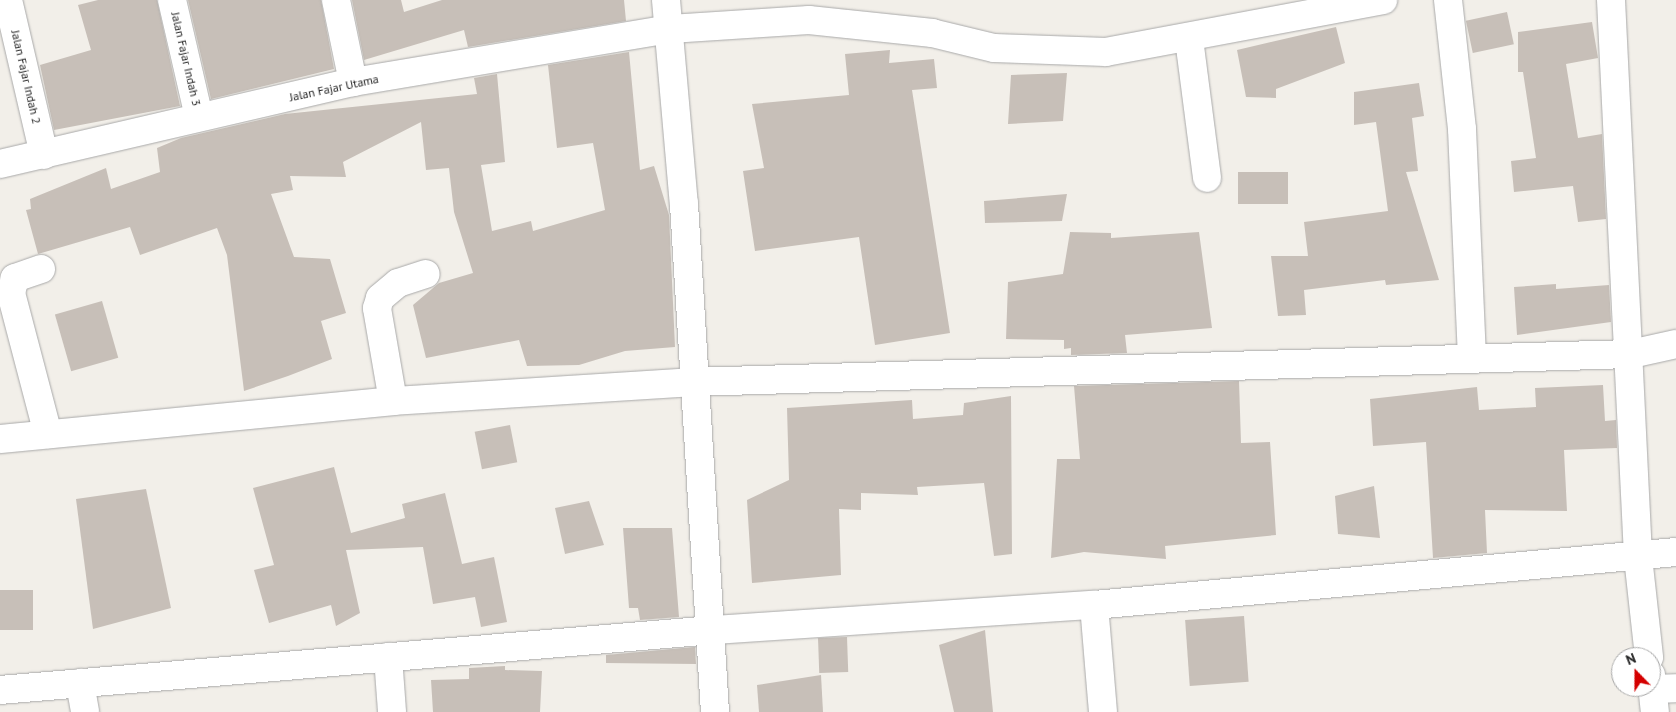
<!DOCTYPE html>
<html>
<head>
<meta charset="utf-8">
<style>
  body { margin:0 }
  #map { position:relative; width:1676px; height:712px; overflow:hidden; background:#f2efe9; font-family:"PT Sans",sans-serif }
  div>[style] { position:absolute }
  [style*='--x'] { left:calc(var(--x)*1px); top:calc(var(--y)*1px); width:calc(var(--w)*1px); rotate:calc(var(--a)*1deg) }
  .building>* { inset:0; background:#c7bfb8; transform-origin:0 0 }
  .roads { filter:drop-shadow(0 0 1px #a9a9a9) drop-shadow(0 0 1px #a9a9a9) }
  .minor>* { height:28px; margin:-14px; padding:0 14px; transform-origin:14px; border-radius:14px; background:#fff }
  span { translate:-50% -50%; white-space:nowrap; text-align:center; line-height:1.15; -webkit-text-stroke:4.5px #fff; paint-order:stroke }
  .street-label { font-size:12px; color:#222 }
  .north { position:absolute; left:1611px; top:647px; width:50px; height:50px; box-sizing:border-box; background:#fff; border:1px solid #a7a7a7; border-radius:50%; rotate:338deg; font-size:14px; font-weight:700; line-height:20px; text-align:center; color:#222 }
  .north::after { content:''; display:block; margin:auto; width:18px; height:22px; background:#d40000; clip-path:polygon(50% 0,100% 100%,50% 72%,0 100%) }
</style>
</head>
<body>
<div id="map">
  <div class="building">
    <div style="clip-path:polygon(98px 0,157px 0,180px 106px,54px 130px,40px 65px,91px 50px,78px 5px)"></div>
    <div style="clip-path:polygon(188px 0,321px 0,334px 69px,211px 99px)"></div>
    <div style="clip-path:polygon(352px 0,401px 0,404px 12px,442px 0,624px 0,626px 21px,468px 47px,464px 30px,364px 60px)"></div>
    <div style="left:1507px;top:12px;width:33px;height:42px;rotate:78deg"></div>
    <div style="clip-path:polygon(1592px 22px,1598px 58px,1566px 64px,1578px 138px,1602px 134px,1606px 219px,1578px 222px,1573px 186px,1514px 192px,1511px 161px,1536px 158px,1523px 72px,1518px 72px,1518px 32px)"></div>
    <div style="clip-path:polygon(1336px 27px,1345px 63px,1276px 89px,1276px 98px,1246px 97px,1237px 50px)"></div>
    <div style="clip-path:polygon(890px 50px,889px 63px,934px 59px,937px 88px,912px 90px,950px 333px,875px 345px,859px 237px,755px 251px,743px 171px,764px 168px,752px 104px,849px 95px,845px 54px)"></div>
    <div style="clip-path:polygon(629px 52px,640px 170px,654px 166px,669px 215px,675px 347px,625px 351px,579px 365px,527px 366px,519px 340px,426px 358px,413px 305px,439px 283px,473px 273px,454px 212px,449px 168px,426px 170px,421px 122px,343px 162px,346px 177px,290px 176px,293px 190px,271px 194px,294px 257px,330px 259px,346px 313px,321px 321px,332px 359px,288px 376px,244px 391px,227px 255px,217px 228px,140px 255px,130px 227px,38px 254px,26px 210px,31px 209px,30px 199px,106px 168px,111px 189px,160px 172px,157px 148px,181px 138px,285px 114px,477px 94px,474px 78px,497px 74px,505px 162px,481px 165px,492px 231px,531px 221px,533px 231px,605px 210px,593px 143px,557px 148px,548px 65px)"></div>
    <div style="clip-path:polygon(1067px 73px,1063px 121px,1008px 124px,1011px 75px)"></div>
    <div style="clip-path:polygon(1419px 83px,1424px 116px,1412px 118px,1418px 171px,1406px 172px,1439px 280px,1386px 285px,1385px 280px,1304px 290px,1306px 315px,1278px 316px,1271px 256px,1308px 256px,1304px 222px,1388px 211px,1376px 122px,1354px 125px,1354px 92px)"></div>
    <div style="left:1238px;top:172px;width:50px;height:32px"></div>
    <div style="clip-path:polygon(1067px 194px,1062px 221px,985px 223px,984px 201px)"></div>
    <div style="clip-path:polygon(1070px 232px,1111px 233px,1111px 238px,1199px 232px,1212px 328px,1125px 335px,1127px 353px,1071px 355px,1071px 348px,1064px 349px,1064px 340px,1006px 339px,1008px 282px,1063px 274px)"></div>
    <div style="clip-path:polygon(1556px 284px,1556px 289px,1609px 285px,1611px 322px,1517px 335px,1514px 287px)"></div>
    <div style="left:102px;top:301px;width:59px;height:49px;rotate:74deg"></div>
    <div style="clip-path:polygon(1239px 381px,1241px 443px,1270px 442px,1276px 535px,1165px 546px,1166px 559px,1084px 552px,1051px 558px,1057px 459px,1080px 459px,1074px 386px)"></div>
    <div style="clip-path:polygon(1603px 385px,1605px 421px,1616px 420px,1617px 448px,1564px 450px,1567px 511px,1485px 510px,1487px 553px,1433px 558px,1426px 442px,1373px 446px,1370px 399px,1477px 387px,1479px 410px,1536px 407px,1535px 388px)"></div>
    <div style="clip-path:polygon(1011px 396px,1012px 554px,994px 556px,984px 483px,917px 487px,918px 495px,861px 493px,861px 510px,839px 509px,841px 575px,752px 583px,747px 500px,789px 480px,787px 408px,912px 400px,913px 419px,963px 415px,964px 403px)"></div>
    <div style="left:510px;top:425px;width:38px;height:36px;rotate:79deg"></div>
    <div style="clip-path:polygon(334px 467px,351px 533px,405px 518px,402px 504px,445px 493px,462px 564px,494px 557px,507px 622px,481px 627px,475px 597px,433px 604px,423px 547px,346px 550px,360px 613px,336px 626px,331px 605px,269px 623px,254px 570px,274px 565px,253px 488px)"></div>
    <div style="clip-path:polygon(1374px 486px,1380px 538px,1338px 534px,1335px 496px)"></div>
    <div style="clip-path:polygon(146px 489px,171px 608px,93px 629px,76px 499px)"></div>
    <div style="clip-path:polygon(589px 501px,604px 545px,565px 554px,555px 508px)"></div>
    <div style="clip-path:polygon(623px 528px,672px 528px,679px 617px,640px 620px,638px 608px,629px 608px)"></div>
    <div style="left:0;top:590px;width:33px;height:40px"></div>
    <div style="left:1244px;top:616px;width:66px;height:59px;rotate:86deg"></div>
    <div style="clip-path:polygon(985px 630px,993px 712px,954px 712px,939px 645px)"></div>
    <div style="left:847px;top:637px;width:35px;height:29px;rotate:88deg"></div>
    <div style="clip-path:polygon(695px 647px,696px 664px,606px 663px,606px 655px)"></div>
    <div style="clip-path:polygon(505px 666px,505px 670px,542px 671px,540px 712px,433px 712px,431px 680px,469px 679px,469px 668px)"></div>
    <div style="clip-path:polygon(821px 675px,823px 712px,759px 712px,757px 685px)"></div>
  </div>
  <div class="roads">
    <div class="minor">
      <div style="--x:8;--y:0;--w:159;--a:76.9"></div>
      <div style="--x:172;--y:0;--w:120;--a:77"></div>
      <div style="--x:336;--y:0;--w:84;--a:78.3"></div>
      <div style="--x:666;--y:0;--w:205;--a:85"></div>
      <div style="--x:684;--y:204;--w:509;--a:86.51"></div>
      <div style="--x:1448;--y:0;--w:130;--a:83.8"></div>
      <div style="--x:1462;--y:129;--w:229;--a:87.5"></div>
      <div style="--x:1611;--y:0;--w:558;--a:87.22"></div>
      <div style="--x:1638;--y:557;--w:101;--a:83.7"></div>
      <div style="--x:1189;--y:39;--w:140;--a:82.6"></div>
      <div style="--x:0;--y:164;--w:362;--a:-13.1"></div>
      <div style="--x:353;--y:82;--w:321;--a:-9.5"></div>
      <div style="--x:670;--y:29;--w:139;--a:-3.7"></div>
      <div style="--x:809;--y:20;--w:124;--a:6"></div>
      <div style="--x:932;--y:33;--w:64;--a:13.6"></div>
      <div style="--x:994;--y:48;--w:112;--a:2"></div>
      <div style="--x:1106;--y:52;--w:282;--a:-10.6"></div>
      <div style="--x:41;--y:269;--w:28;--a:161"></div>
      <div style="--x:15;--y:278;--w:16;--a:105"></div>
      <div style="--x:11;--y:293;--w:146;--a:75.3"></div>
      <div style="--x:393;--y:401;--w:94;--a:-99.8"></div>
      <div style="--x:377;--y:308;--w:10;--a:-73"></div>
      <div style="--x:380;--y:298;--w:23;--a:-40"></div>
      <div style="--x:398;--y:283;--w:29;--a:-18"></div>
      <div style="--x:0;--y:439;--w:395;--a:-5.5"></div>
      <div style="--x:393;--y:401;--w:300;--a:-3.6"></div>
      <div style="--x:692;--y:382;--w:939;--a:-1.71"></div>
      <div style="--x:1631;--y:354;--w:46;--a:-12.5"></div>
      <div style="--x:1094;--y:605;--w:107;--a:85.2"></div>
      <div style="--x:388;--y:657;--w:55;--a:85.8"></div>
      <div style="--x:1651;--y:675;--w:37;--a:84"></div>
      <div style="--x:80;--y:683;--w:29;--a:80"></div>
      <div style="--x:1653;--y:689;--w:23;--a:-2"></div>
      <div style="--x:0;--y:690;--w:716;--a:-4.81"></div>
      <div style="--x:713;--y:630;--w:382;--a:-3.8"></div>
      <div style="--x:1094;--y:605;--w:584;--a:-5.2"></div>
    </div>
  </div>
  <div class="street-label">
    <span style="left:186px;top:59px;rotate:77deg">Jalan Fajar Indah 3</span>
    <span style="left:26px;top:77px;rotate:77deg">Jalan Fajar Indah 2</span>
    <span style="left:334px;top:88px;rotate:-12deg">Jalan Fajar Utama</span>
  </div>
  <div class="north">N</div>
</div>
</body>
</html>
